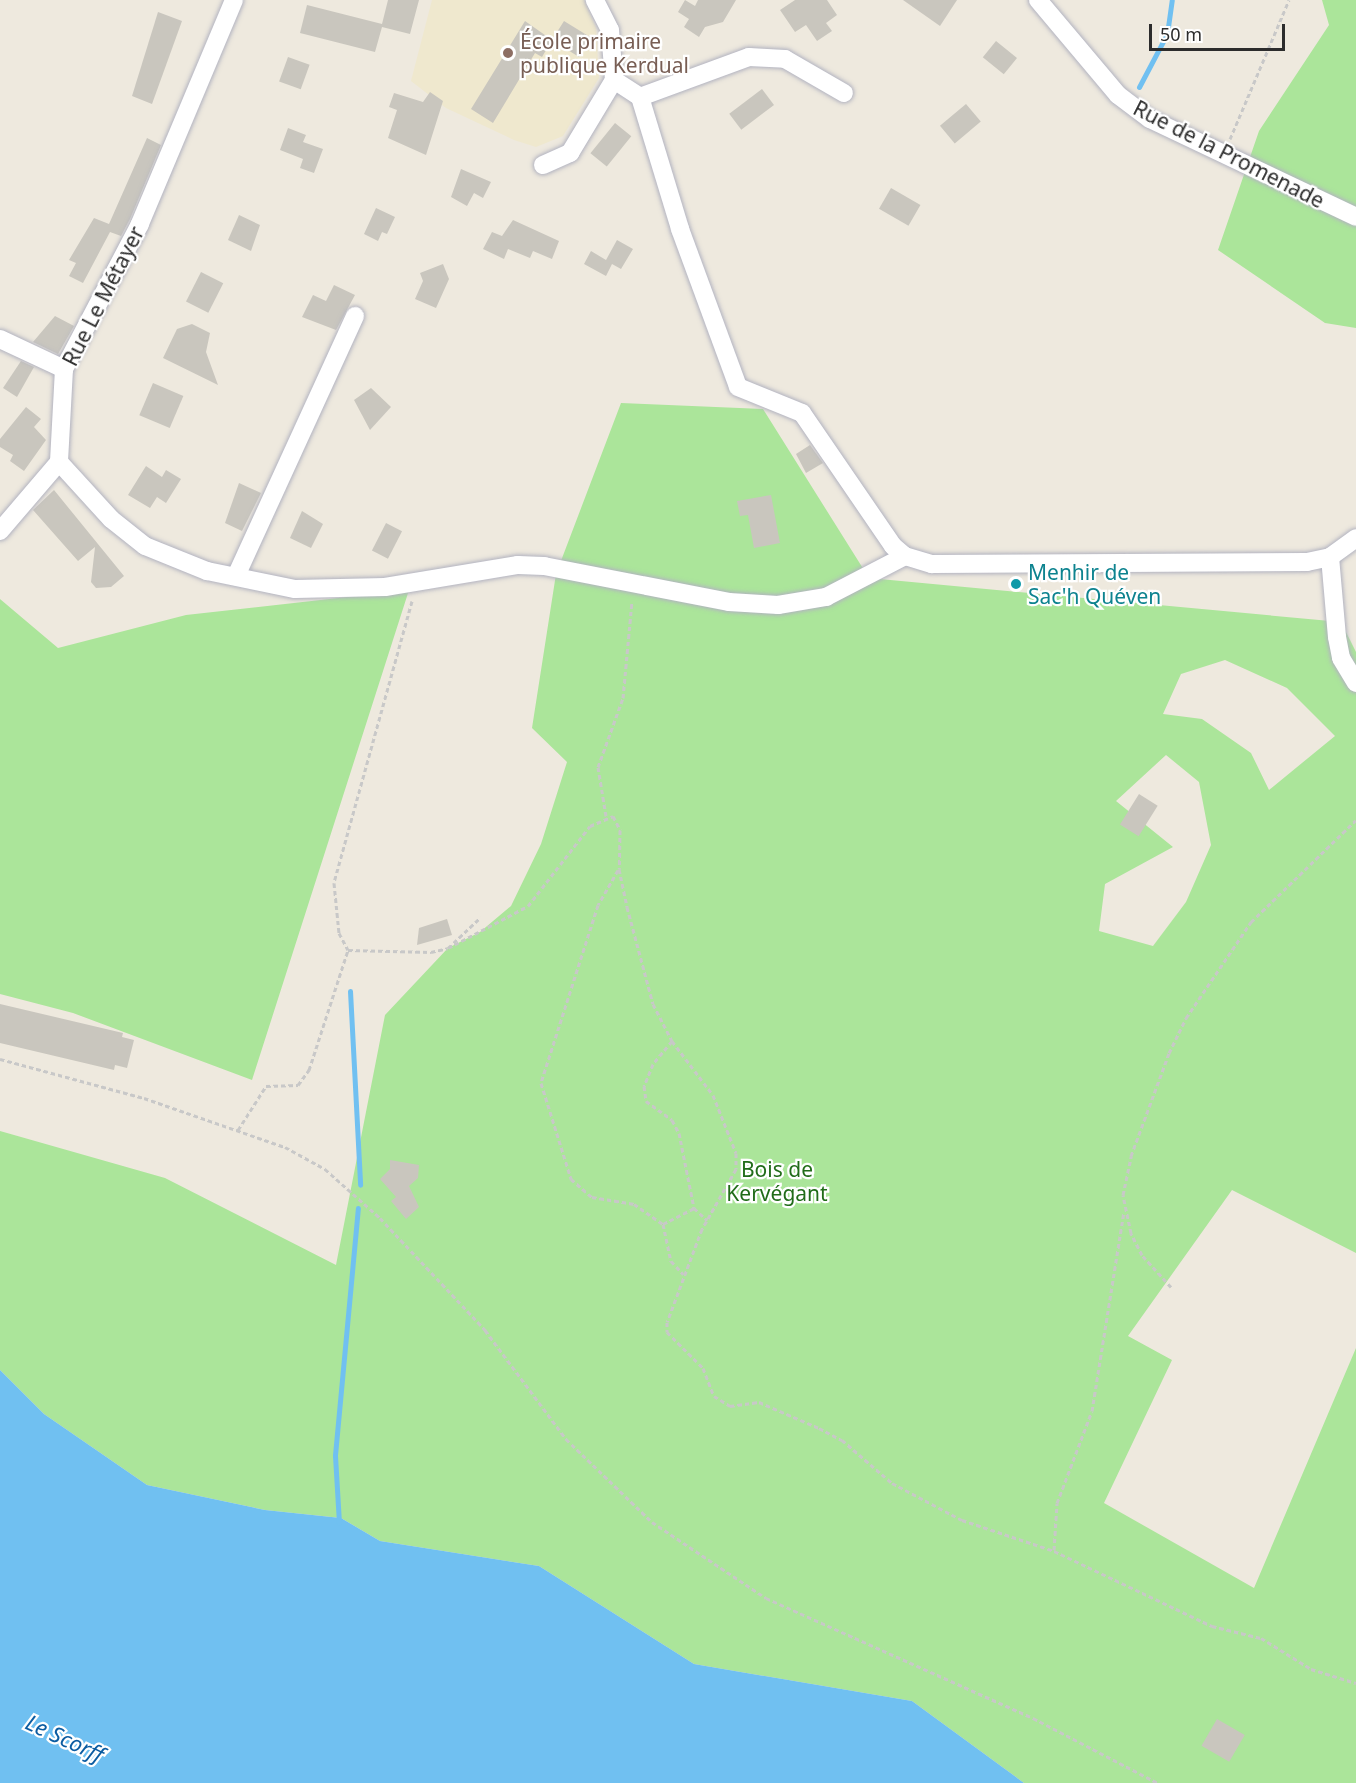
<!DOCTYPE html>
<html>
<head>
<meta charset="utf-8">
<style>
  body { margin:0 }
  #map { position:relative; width:1356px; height:1783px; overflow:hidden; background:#eee9de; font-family:"Noto Sans",sans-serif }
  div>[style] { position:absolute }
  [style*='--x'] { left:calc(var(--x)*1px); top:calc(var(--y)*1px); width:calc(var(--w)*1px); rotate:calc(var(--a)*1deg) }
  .education>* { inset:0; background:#efe8ce }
  .green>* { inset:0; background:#abe59a }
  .water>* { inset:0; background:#70c0f1 }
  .stream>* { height:5px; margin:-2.5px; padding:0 2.5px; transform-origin:2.5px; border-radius:2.5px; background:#70c0f1 }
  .building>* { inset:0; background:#c9c6be; transform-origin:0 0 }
  .path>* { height:3px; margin-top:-1.5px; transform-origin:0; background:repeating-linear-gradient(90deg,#c8c8c8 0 4.5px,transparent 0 7.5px) }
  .roads { filter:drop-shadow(0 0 2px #b2b3c0) drop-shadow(0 0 2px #b2b3c0) }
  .minor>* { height:18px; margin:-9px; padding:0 9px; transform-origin:9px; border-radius:9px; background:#fff }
  .dots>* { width:16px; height:16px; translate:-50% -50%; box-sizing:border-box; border:3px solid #fff; border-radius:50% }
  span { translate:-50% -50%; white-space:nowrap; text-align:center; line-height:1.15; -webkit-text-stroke:4.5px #fff; paint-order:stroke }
  .education-label { font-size:21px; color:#785e54 }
  .left { translate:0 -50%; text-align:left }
  .street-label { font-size:21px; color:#2c2c2c }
  .culture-label { font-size:21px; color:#0d838f }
  .park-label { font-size:21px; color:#216c19 }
  .water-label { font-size:22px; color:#0b5ca1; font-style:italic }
  .scale { position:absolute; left:1149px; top:24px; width:136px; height:27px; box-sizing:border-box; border:3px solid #2c2c2c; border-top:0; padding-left:8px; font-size:18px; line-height:21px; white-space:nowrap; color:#2c2c2c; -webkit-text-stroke:4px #fff; paint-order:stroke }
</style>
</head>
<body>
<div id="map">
  <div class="education">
    <div style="clip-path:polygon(432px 0,584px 0,596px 28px,599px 78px,563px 136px,536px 147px,514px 140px,446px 108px,411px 81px)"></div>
  </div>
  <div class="green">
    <div style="clip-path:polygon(1322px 0,1356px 0,1356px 328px,1325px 323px,1218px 250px,1259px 131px,1329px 25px)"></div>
    <div style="clip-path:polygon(evenodd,621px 403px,763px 409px,869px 578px,1341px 622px,1356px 652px,1356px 1253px,1232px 1190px,1128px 1336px,1172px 1360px,1104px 1503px,1254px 1588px,1356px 1348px,1356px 1783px,1024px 1783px,912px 1701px,694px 1664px,539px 1566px,380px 1541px,341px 1518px,265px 1510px,147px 1485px,44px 1414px,0 1370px,0 1131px,165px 1178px,336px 1265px,385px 1015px,448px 948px,480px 932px,511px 906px,541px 844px,567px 762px,532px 728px,556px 574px,621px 403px,1225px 660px,1287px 688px,1335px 736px,1269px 790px,1251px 753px,1202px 719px,1163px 714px,1181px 674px,1225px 660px,621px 403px,1166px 755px,1199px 782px,1211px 845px,1186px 902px,1153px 946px,1099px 931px,1105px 884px,1173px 847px,1116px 801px,1166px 755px)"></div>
    <div style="clip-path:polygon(409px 590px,252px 1080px,73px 1013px,0 994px,0 599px,58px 648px,186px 615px)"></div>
  </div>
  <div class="water">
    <div style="clip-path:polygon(0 1370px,44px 1414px,147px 1485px,265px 1510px,341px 1518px,380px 1541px,539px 1566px,694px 1664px,912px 1701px,1024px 1783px,0 1783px)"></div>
  </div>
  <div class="stream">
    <div style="--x:1139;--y:87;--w:60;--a:-62.2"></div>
    <div style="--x:1167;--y:34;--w:34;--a:-82"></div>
    <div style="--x:350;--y:991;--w:194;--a:87"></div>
    <div style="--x:339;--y:1523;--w:68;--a:-93.4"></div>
    <div style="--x:335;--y:1455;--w:248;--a:-84.7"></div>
  </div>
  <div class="building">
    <div style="clip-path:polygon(388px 0,419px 0,410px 34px,382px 27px,375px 52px,300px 33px,307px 5px,382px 24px)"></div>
    <div style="clip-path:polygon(685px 0,695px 6px,698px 0,736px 0,723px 22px,705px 27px,699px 37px,684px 27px,689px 19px,678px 12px)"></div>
    <div style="clip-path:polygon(795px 0,827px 0,837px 15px,826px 23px,832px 31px,817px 41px,806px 25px,795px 32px,780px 10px)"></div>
    <div style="clip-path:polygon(903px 0,957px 0,940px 26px)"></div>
    <div style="clip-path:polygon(158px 12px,182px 21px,152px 104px,132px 96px)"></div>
    <div style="clip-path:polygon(525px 21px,552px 40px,564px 21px,590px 37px,579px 57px,552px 40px,542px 57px,535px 53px,493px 123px,471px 109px)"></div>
    <div style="left:996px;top:41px;width:27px;height:21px;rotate:39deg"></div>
    <div style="left:288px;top:57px;width:23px;height:26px;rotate:20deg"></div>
    <div style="left:762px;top:89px;width:20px;height:41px;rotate:53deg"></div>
    <div style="clip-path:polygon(430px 92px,443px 101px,426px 155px,388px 138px,397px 110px,389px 107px,394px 93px,423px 102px)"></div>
    <div style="left:966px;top:104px;width:23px;height:34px;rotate:50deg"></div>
    <div style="left:615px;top:123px;width:21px;height:39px;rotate:39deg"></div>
    <div style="clip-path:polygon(288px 128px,306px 135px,303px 142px,323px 149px,314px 173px,300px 168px,303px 159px,280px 150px)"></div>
    <div style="clip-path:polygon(147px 138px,161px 145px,130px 219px,121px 236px,110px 232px,83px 283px,69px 276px,76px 263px,69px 260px,94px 218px,109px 224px)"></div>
    <div style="clip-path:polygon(461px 169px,491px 182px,483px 198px,474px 193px,467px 206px,451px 197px)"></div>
    <div style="left:891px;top:188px;width:34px;height:24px;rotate:30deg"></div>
    <div style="clip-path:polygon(376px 208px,395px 217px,387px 234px,382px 232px,378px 241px,364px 234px)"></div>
    <div style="clip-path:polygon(239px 215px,260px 225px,251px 251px,228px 240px)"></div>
    <div style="clip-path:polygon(513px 220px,559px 241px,552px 259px,533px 251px,530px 258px,508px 249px,504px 259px,483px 249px,492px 232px,502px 236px)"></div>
    <div style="clip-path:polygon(617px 240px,633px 249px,621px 269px,612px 264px,606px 276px,584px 264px,591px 251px,606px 260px)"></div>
    <div style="clip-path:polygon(443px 264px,449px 279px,436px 308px,415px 299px,423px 281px,420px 273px)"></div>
    <div style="left:201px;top:272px;width:25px;height:33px;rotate:27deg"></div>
    <div style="clip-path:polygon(334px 285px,355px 295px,336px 330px,302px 317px,313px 295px,326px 301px)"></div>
    <div style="clip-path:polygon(55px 316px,74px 326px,58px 354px,33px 342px)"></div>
    <div style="clip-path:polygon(192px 324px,210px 333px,206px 352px,218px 385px,163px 358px,177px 329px)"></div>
    <div style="clip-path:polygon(21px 361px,34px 367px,17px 397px,3px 388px)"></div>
    <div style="left:153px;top:383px;width:33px;height:35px;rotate:23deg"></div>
    <div style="clip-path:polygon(371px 388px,391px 407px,370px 430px,354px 400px)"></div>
    <div style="clip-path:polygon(26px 407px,41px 419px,34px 427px,46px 440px,24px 471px,10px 461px,13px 455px,0 447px,0 439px)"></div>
    <div style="clip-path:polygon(810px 445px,823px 463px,806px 473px,796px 454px)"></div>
    <div style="clip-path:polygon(146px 466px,162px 477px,166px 470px,181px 479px,166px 503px,157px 497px,150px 508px,128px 495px)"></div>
    <div style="clip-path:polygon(239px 483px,261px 493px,242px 531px,225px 523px)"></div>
    <div style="clip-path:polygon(54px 490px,124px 576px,111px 587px,96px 588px,91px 582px,95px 547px,78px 561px,33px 510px)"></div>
    <div style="clip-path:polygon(771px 495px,780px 543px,754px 548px,748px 515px,740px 516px,737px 501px)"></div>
    <div style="clip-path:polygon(302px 511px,323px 524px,311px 548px,290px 538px)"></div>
    <div style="left:386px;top:523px;width:18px;height:31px;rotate:27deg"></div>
    <div style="left:1139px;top:794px;width:22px;height:36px;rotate:32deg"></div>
    <div style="clip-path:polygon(447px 919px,452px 935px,417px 945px,419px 928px)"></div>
    <div style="clip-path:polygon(0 1004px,123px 1033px,122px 1037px,134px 1040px,127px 1068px,115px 1065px,114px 1070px,0 1043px)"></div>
    <div style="clip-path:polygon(390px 1160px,419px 1165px,418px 1178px,409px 1186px,419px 1207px,406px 1219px,391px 1201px,396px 1197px,380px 1179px,390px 1169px)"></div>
    <div style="left:1217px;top:1719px;width:32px;height:31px;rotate:30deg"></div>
  </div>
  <div class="path">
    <div style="--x:1230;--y:139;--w:151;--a:-67"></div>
    <div style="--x:412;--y:601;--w:293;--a:105.5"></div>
    <div style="--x:334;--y:883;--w:50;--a:84.3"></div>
    <div style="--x:339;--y:933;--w:19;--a:62"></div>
    <div style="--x:348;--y:950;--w:83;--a:1.4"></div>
    <div style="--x:431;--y:952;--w:17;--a:-13"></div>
    <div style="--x:448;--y:948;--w:45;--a:-43.2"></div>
    <div style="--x:606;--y:816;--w:50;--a:-99.3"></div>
    <div style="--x:598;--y:767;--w:73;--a:-70.1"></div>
    <div style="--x:623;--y:698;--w:97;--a:-84.7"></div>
    <div style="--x:618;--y:870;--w:40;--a:119.7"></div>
    <div style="--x:598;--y:905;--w:187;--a:107.8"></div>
    <div style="--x:541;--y:1083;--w:101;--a:72.6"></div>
    <div style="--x:571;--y:1179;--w:28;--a:41"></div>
    <div style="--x:592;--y:1197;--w:43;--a:9.5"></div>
    <div style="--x:634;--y:1204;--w:35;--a:35"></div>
    <div style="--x:663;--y:1224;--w:38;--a:78"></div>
    <div style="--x:671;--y:1261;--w:18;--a:47"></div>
    <div style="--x:448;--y:948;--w:90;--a:-27.7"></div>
    <div style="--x:528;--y:906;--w:101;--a:-52.2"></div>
    <div style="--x:590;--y:826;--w:25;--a:-23"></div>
    <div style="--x:613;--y:816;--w:16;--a:63"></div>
    <div style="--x:620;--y:830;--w:39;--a:91"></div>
    <div style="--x:619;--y:869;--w:39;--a:78"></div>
    <div style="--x:627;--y:907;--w:100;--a:75"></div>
    <div style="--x:653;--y:1004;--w:42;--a:62.8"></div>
    <div style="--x:672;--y:1041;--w:68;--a:52.8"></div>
    <div style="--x:713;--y:1095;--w:62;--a:68.4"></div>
    <div style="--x:736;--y:1153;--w:16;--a:90"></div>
    <div style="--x:736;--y:1169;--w:69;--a:119.5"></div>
    <div style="--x:702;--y:1229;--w:99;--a:110.6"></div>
    <div style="--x:667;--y:1322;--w:10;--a:90"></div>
    <div style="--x:667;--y:1332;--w:51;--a:45"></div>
    <div style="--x:703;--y:1368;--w:30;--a:69"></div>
    <div style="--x:714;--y:1396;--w:19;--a:32"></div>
    <div style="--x:730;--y:1406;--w:29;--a:-8"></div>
    <div style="--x:759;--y:1402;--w:65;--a:23.4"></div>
    <div style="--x:819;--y:1428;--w:26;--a:28"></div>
    <div style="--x:842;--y:1440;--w:66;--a:40.7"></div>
    <div style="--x:892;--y:1483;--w:79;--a:27.9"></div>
    <div style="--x:962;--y:1520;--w:97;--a:18.6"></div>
    <div style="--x:1054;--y:1551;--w:175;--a:25.4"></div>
    <div style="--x:1212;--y:1626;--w:50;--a:13.8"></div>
    <div style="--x:1261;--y:1638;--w:59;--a:31.8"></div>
    <div style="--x:1311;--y:1669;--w:47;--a:17.3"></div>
    <div style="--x:672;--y:1041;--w:30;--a:130"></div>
    <div style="--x:653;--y:1064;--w:24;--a:112"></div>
    <div style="--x:644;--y:1086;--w:15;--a:82"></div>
    <div style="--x:646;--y:1101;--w:32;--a:36"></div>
    <div style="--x:672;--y:1120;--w:15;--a:62"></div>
    <div style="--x:679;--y:1133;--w:76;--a:78.7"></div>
    <div style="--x:694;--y:1208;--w:18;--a:43"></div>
    <div style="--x:0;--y:1059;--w:149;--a:15.2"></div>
    <div style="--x:144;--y:1098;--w:149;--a:19.2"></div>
    <div style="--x:285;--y:1147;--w:46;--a:28.8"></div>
    <div style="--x:325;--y:1169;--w:74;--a:41.7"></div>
    <div style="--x:380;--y:1218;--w:154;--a:46.8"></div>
    <div style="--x:485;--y:1330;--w:136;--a:53.4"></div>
    <div style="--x:566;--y:1439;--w:120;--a:44"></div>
    <div style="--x:652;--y:1522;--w:137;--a:33.7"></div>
    <div style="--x:766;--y:1598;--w:293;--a:24.2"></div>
    <div style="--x:1033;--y:1718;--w:141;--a:27.5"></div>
    <div style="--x:238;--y:1130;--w:52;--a:-57.5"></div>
    <div style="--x:266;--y:1086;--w:32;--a:-2"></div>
    <div style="--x:298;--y:1085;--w:19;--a:-54"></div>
    <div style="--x:309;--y:1070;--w:126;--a:-72"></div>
    <div style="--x:663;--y:1224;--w:35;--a:-27"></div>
    <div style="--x:1171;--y:1287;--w:43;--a:-132.2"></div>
    <div style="--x:1142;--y:1255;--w:25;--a:-117"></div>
    <div style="--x:1131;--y:1233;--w:39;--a:-102"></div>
    <div style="--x:1123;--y:1195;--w:40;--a:-78"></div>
    <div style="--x:1131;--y:1156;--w:110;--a:-69.7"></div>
    <div style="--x:1169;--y:1053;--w:39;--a:-64"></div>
    <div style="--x:1186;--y:1018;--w:116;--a:-55.9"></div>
    <div style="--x:1251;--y:922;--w:146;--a:-44.2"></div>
    <div style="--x:1054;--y:1550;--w:47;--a:-86.3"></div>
    <div style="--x:1057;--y:1503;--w:98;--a:-69.2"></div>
    <div style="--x:1092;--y:1411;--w:202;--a:-80.9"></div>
  </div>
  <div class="roads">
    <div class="minor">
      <div style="--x:234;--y:0;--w:243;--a:112.8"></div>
      <div style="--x:140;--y:224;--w:164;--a:117.7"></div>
      <div style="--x:64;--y:369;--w:93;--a:93.1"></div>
      <div style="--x:59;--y:462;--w:77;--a:47.6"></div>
      <div style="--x:111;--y:519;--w:43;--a:38.5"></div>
      <div style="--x:145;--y:546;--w:67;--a:22"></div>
      <div style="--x:207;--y:571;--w:90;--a:11.6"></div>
      <div style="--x:295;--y:589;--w:90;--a:-1.3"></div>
      <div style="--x:385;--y:587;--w:135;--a:-9.4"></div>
      <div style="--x:518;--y:565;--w:26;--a:2"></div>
      <div style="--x:544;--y:566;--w:188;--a:11"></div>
      <div style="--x:729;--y:602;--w:49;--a:3.5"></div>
      <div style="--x:778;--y:605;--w:49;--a:-9.5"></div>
      <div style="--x:826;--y:597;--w:89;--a:-27.4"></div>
      <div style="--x:905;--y:556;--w:28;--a:17"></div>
      <div style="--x:932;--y:564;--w:375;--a:-0.3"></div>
      <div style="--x:1307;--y:562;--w:24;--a:-12"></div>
      <div style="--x:1330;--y:557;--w:32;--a:-36"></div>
      <div style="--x:1038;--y:0;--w:124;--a:49.9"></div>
      <div style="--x:1118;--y:95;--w:40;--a:37"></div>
      <div style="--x:1150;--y:119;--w:228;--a:25.4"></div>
      <div style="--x:614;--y:80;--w:31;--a:33"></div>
      <div style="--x:640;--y:97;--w:116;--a:-20.2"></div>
      <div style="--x:749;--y:57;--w:36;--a:3"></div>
      <div style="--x:785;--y:59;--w:68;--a:30"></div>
      <div style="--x:640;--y:97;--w:138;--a:73.1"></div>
      <div style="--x:680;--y:229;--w:168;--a:69.8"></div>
      <div style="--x:738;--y:387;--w:69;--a:22.1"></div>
      <div style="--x:802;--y:413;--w:161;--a:55.6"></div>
      <div style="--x:893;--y:546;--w:16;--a:40"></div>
      <div style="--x:543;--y:165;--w:30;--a:-24"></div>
      <div style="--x:570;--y:153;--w:85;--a:-58.9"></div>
      <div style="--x:614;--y:80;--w:50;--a:-94.6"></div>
      <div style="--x:610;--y:30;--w:34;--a:-117"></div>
      <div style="--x:0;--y:339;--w:71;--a:25.1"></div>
      <div style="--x:0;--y:531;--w:91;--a:-49.5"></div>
      <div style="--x:1330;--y:557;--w:80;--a:85"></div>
      <div style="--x:1337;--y:637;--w:21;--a:79"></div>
      <div style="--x:1341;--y:658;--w:29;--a:59"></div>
      <div style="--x:236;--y:576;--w:286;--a:-65.4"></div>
    </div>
  </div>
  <div class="dots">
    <div style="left:508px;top:53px;background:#8d6e63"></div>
    <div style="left:1016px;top:584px;background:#0f9aa8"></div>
  </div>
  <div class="education-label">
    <span class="left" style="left:520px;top:53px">École primaire<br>publique Kerdual</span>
  </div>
  <div class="street-label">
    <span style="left:1229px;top:154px;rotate:27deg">Rue de la Promenade</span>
    <span style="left:103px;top:296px;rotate:-63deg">Rue Le Métayer</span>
  </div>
  <div class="culture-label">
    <span class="left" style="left:1028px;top:584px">Menhir de<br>Sac'h Quéven</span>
  </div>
  <div class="park-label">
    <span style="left:777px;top:1181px">Bois de<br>Kervégant</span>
  </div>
  <div class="water-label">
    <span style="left:65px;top:1738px;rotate:25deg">Le Scorff</span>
  </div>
  <div class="scale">50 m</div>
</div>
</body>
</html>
